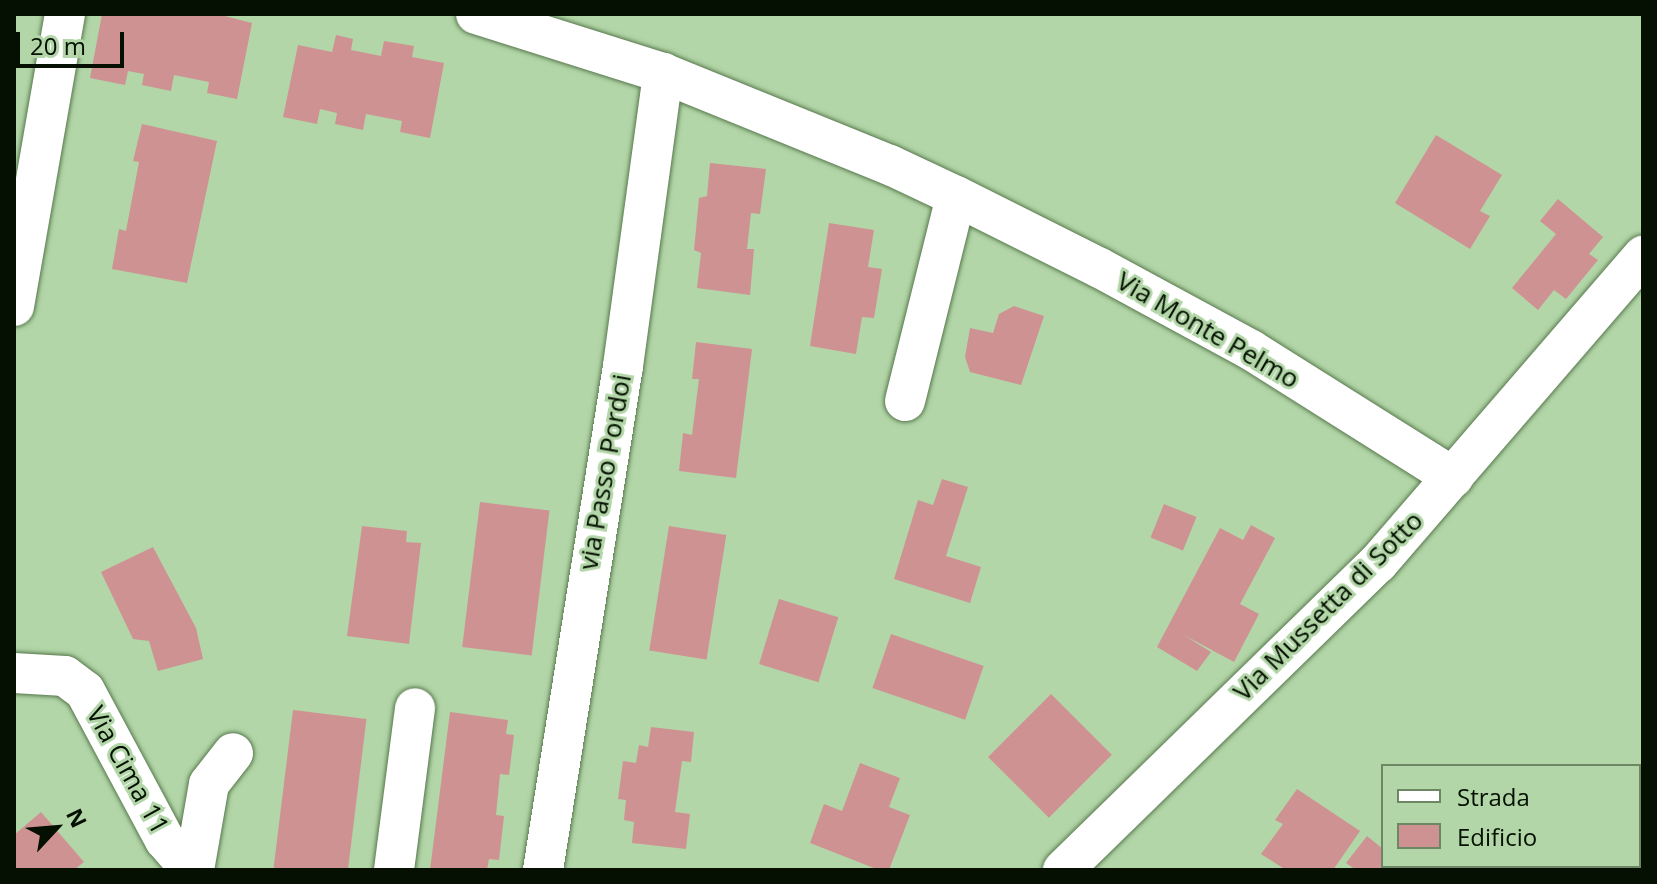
<!DOCTYPE html>
<html>
<head>
<meta charset="utf-8">
<style>
  body { margin:0 }
  #map { position:relative; width:1657px; height:884px; overflow:hidden; background:#b2d6a7; font-family:"Open Sans",sans-serif }
  div>[style] { position:absolute }
  [style*='--x'] { left:calc(var(--x)*1px); top:calc(var(--y)*1px); width:calc(var(--w)*1px); rotate:calc(var(--a)*1deg) }
  .building>* { inset:0; background:#cf9293; transform-origin:0 0 }
  .roads { filter:drop-shadow(0 0 2px #58784e) drop-shadow(0 0 2px #58784e) }
  .minor>* { height:40px; margin:-20px; padding:0 20px; transform-origin:20px; border-radius:20px; background:#fff }
  span { translate:-50% -50%; white-space:nowrap; text-align:center; line-height:1.15; -webkit-text-stroke:6px #b2d6a7; paint-order:stroke }
  .street-label { font-size:26px; color:#051002 }
  .frame { position:absolute; inset:0; border:16px solid #051002; pointer-events:none }
  .legend { position:absolute; left:1381px; top:764px; width:260px; height:104px; box-sizing:border-box; background:#b2d6a7; border:2px solid #6d8765; margin:0; padding:10px 14px; list-style:none; font-size:24px; color:#051002 }
  .legend li { display:flex; align-items:center; gap:16px; height:40px }
  .legend b { width:40px; border:2px solid #6d8765 }
  .north { position:absolute; left:16px; top:788px; width:80px; height:80px; -webkit-text-stroke:6px #b2d6a7; paint-order:stroke; rotate:64deg; font-size:22px; font-weight:700; line-height:32px; text-align:center; color:#051002 }
  .north::after { content:''; display:block; margin:auto; width:28px; height:36px; background:#051002; clip-path:polygon(50% 0,100% 100%,50% 72%,0 100%) }
  .scale { position:absolute; left:16px; top:32px; width:108px; height:36px; box-sizing:border-box; border:4px solid #051002; border-top:0; padding-left:10px; font-size:24px; line-height:28px; white-space:nowrap; color:#051002; -webkit-text-stroke:6px #b2d6a7; paint-order:stroke }
</style>
</head>
<body>
<div id="map">
  <div class="building">
    <div style="clip-path:polygon(102px 14px,217px 14px,252px 23px,237px 99px,207px 93px,209px 82px,174px 75px,171px 91px,142px 85px,144px 74px,128px 71px,125px 85px,90px 78px)"></div>
    <div style="clip-path:polygon(336px 35px,353px 39px,351px 50px,381px 56px,384px 41px,414px 46px,412px 57px,444px 63px,430px 138px,400px 132px,402px 121px,366px 114px,363px 130px,335px 124px,337px 113px,320px 109px,317px 124px,283px 117px,298px 45px,332px 52px)"></div>
    <div style="clip-path:polygon(142px 124px,217px 141px,187px 283px,112px 269px,119px 229px,126px 231px,139px 162px,133px 161px)"></div>
    <div style="clip-path:polygon(1436px 135px,1502px 175px,1480px 211px,1490px 216px,1470px 249px,1395px 203px)"></div>
    <div style="clip-path:polygon(710px 163px,766px 169px,760px 214px,751px 213px,747px 249px,754px 249px,750px 295px,697px 288px,701px 253px,694px 250px,699px 198px,707px 196px)"></div>
    <div style="clip-path:polygon(1558px 199px,1603px 237px,1589px 254px,1598px 260px,1566px 299px,1554px 290px,1538px 310px,1512px 288px,1556px 234px,1540px 221px)"></div>
    <div style="clip-path:polygon(829px 223px,874px 230px,868px 267px,882px 269px,874px 318px,862px 317px,856px 354px,810px 346px)"></div>
    <div style="clip-path:polygon(1014px 306px,1044px 316px,1021px 385px,970px 372px,965px 357px,970px 328px,993px 333px,999px 314px)"></div>
    <div style="clip-path:polygon(696px 342px,752px 349px,736px 478px,679px 471px,683px 433px,692px 435px,699px 379px,692px 379px)"></div>
    <div style="clip-path:polygon(942px 479px,968px 487px,946px 556px,981px 567px,970px 603px,894px 579px,918px 500px,933px 505px)"></div>
    <div style="left:480px;top:502px;width:70px;height:146px;rotate:7deg"></div>
    <div style="left:1164px;top:504px;width:35px;height:36px;rotate:22deg"></div>
    <div style="clip-path:polygon(1251px 525px,1275px 538px,1240px 604px,1259px 614px,1234px 662px,1184px 635px,1211px 652px,1197px 671px,1157px 647px,1220px 528px,1243px 540px)"></div>
    <div style="clip-path:polygon(362px 526px,407px 531px,406px 542px,421px 543px,409px 644px,347px 636px)"></div>
    <div style="left:669px;top:526px;width:58px;height:126px;rotate:9deg"></div>
    <div style="clip-path:polygon(153px 547px,196px 628px,203px 659px,158px 671px,149px 641px,133px 639px,101px 572px)"></div>
    <div style="left:779px;top:599px;width:62px;height:68px;rotate:17deg"></div>
    <div style="left:891px;top:634px;width:98px;height:57px;rotate:19deg"></div>
    <div style="left:1051px;top:694px;width:86px;height:89px;rotate:45deg"></div>
    <div style="left:293px;top:710px;width:74px;height:161px;rotate:7deg"></div>
    <div style="clip-path:polygon(450px 712px,508px 720px,506px 734px,514px 735px,509px 775px,500px 774px,496px 815px,504px 816px,499px 860px,489px 859px,487px 870px,430px 870px)"></div>
    <div style="clip-path:polygon(651px 727px,694px 732px,691px 762px,682px 761px,675px 812px,690px 814px,686px 849px,632px 843px,634px 822px,624px 820px,626px 800px,618px 799px,623px 761px,636px 763px,639px 745px,648px 747px)"></div>
    <div style="clip-path:polygon(860px 763px,900px 778px,889px 807px,910px 815px,889px 870px,879px 870px,810px 843px,824px 804px,842px 811px)"></div>
    <div style="clip-path:polygon(1297px 789px,1360px 831px,1333px 870px,1286px 870px,1261px 854px,1283px 824px,1275px 820px)"></div>
    <div style="clip-path:polygon(41px 812px,84px 862px,74px 870px,14px 870px,14px 835px)"></div>
    <div style="clip-path:polygon(1367px 836px,1383px 849px,1383px 866px,1405px 866px,1402px 870px,1356px 870px,1346px 863px)"></div>
  </div>
  <div class="roads">
    <div class="minor">
      <div style="--x:476;--y:14;--w:196;--a:17.5"></div>
      <div style="--x:663;--y:73;--w:245;--a:22.1"></div>
      <div style="--x:890;--y:165;--w:73;--a:25.2"></div>
      <div style="--x:956;--y:196;--w:161;--a:26.6"></div>
      <div style="--x:1100;--y:268;--w:172;--a:28.5"></div>
      <div style="--x:1251;--y:350;--w:239;--a:32.2"></div>
      <div style="--x:14;--y:306;--w:296;--a:-80.1"></div>
      <div style="--x:905;--y:401;--w:211;--a:-76"></div>
      <div style="--x:14;--y:673;--w:51;--a:3.4"></div>
      <div style="--x:65;--y:676;--w:25;--a:37"></div>
      <div style="--x:85;--y:691;--w:169;--a:61.8"></div>
      <div style="--x:165;--y:840;--w:40;--a:49"></div>
      <div style="--x:194;--y:870;--w:87;--a:-80.1"></div>
      <div style="--x:209;--y:784;--w:39;--a:-52"></div>
      <div style="--x:394;--y:870;--w:163;--a:-82.6"></div>
      <div style="--x:543;--y:870;--w:510;--a:-80.98"></div>
      <div style="--x:623;--y:366;--w:296;--a:-82.2"></div>
      <div style="--x:1063;--y:870;--w:440;--a:-44.3"></div>
      <div style="--x:1378;--y:563;--w:406;--a:-49.2"></div>
    </div>
  </div>
  <div class="street-label">
    <span style="left:1208px;top:330px;rotate:30deg">Via Monte Pelmo</span>
    <span style="left:605px;top:472px;rotate:-80deg">via Passo Pordoi</span>
    <span style="left:1328px;top:606px;rotate:-45deg">Via Mussetta di Sotto</span>
    <span style="left:128px;top:770px;rotate:61deg">Via Cima 11</span>
  </div>
  <div class="frame"></div>
  <ul class="legend">
  <li><b style="height:10px;background:#fff"></b>Strada</li>
  <li><b style="height:22px;background:#cf9293"></b>Edificio</li>
  </ul>
  <div class="north">N</div>
  <div class="scale">20 m</div>
</div>
</body>
</html>
